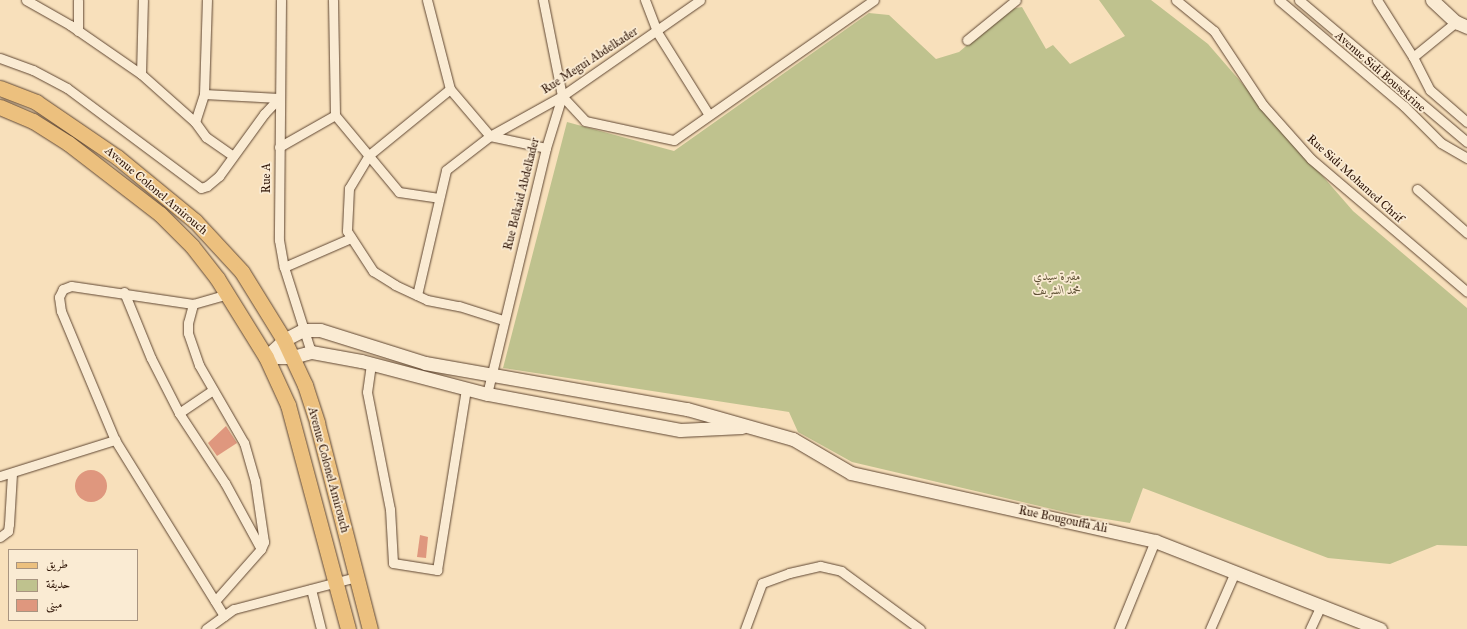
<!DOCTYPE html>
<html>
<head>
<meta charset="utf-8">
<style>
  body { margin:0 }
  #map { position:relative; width:1467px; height:629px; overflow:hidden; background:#f8e0bb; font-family:"IM FELL Great Primer",Amiri,serif }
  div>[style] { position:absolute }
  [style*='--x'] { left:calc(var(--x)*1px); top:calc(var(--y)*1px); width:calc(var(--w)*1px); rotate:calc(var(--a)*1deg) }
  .green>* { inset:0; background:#bfc28e }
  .building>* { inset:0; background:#df977e }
  .round { border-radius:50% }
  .roads { filter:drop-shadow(0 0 1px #5f4632) drop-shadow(0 0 1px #5f4632) }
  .street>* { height:9px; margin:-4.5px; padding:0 4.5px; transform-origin:4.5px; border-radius:4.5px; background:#faebd3 }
  .secondary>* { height:13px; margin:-6.5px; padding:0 6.5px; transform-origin:6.5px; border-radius:6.5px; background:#faebd3 }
  .primary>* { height:15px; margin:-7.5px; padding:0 7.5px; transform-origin:7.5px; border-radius:7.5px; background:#ecc07e }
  span { translate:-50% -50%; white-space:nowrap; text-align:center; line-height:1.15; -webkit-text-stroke:3.5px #faebd3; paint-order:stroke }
  .street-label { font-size:12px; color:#2c1204 }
  .park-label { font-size:12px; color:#5f5034; font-style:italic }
  .legend { position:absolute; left:8px; top:549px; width:130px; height:72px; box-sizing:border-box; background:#faebd3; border:1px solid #a89480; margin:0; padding:5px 7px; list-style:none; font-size:12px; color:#2c1204 }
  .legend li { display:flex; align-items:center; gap:8px; height:20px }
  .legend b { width:20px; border:1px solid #a89480 }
</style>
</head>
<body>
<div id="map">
  <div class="green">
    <div style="clip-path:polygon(1099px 0,1151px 0,1208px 44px,1353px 211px,1467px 308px,1467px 546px,1437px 545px,1390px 564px,1328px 558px,1143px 488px,1130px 523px,1069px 513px,852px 462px,798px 432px,789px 412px,503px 368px,567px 122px,674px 151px,869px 13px,889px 15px,936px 59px,959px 52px,1010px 9px,1022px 7px,1046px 49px,1053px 45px,1070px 64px,1125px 36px)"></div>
  </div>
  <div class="building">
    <div style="clip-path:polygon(226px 426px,237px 443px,217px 456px,208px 443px)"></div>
    <div class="round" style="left:75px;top:470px;width:32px;height:32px"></div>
    <div style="clip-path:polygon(420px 535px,428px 537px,426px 558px,417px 557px)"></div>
  </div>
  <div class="roads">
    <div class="street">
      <div style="--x:26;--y:0;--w:51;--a:29.6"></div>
      <div style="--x:70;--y:25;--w:86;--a:34.6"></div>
      <div style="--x:141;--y:74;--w:72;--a:41.6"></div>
      <div style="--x:195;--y:122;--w:19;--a:54"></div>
      <div style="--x:206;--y:137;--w:33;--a:35"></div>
      <div style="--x:281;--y:0;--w:240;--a:90.5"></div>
      <div style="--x:279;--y:240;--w:27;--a:80"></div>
      <div style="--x:284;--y:267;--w:89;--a:72.4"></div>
      <div style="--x:333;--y:0;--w:115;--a:89"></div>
      <div style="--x:335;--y:115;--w:100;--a:50.3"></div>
      <div style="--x:399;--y:192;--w:40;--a:8.5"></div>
      <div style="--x:427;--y:0;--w:92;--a:75.5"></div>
      <div style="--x:450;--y:89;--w:62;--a:49.6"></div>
      <div style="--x:490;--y:136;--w:57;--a:12.1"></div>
      <div style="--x:645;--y:0;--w:34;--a:69"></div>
      <div style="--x:657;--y:32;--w:98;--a:57.9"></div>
      <div style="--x:1176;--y:0;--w:49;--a:39.2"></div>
      <div style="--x:1214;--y:31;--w:89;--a:56.5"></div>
      <div style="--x:1263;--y:105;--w:72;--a:48.4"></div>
      <div style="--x:1311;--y:159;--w:205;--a:40.4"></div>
      <div style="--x:1279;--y:0;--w:164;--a:40.3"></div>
      <div style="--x:1404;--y:106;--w:52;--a:45"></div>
      <div style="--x:1441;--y:143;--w:30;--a:30"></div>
      <div style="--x:1299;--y:0;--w:220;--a:40.2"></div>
      <div style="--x:1377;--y:0;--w:67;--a:57.7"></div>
      <div style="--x:1413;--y:57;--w:37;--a:63"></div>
      <div style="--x:1430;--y:90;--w:49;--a:40.9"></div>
      <div style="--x:78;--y:31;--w:31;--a:-90"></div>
      <div style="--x:967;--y:40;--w:63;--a:-39.2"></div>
      <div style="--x:1413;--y:57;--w:55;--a:-39.1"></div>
      <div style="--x:0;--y:58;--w:35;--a:20"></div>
      <div style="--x:33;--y:70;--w:38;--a:28"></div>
      <div style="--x:67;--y:88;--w:167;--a:36.7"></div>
      <div style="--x:201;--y:188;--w:6;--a:-18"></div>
      <div style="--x:207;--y:186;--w:16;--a:-40"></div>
      <div style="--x:219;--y:176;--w:77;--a:-54"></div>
      <div style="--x:264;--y:114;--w:22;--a:-47"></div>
      <div style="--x:141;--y:74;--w:74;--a:-88.5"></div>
      <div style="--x:450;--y:89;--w:104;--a:140.8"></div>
      <div style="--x:369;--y:155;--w:39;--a:121"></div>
      <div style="--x:349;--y:188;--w:43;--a:92.7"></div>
      <div style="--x:347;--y:231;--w:48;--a:57"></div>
      <div style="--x:373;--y:271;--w:26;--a:32"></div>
      <div style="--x:395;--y:285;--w:35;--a:25"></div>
      <div style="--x:427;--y:300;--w:33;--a:11"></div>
      <div style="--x:459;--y:306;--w:46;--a:17.7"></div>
      <div style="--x:204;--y:94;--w:75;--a:3.1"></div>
      <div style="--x:562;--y:96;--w:34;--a:47"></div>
      <div style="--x:585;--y:121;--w:91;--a:12.1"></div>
      <div style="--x:674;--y:140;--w:244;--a:-35"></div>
      <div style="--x:195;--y:122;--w:29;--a:-72"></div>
      <div style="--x:204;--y:94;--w:94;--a:-88.2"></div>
      <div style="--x:279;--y:147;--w:64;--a:-29.7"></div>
      <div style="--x:1417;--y:189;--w:67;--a:41.3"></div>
      <div style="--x:284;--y:267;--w:73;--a:-23.4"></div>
      <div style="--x:124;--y:292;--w:71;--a:67.8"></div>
      <div style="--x:151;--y:358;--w:62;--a:63"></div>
      <div style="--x:179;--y:413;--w:84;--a:56.7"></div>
      <div style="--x:225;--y:483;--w:75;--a:61.4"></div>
      <div style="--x:417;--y:295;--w:128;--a:-76.9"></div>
      <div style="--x:446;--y:170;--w:56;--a:-37.7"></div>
      <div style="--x:490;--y:136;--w:82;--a:-29.1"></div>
      <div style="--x:562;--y:96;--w:168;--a:-34.8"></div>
      <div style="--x:193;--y:304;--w:123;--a:-171.6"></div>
      <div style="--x:71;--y:286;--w:9;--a:159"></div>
      <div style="--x:63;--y:289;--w:9;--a:117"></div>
      <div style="--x:59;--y:297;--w:14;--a:82"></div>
      <div style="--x:61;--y:311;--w:140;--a:67.3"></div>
      <div style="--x:115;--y:440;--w:207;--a:58.2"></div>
      <div style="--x:371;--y:364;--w:28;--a:98"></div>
      <div style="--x:367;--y:392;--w:119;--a:78.9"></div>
      <div style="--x:390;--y:509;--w:54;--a:86.8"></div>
      <div style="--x:393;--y:563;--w:45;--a:9"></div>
      <div style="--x:437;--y:570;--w:183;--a:-80.9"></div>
      <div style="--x:487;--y:394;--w:253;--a:-76.5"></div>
      <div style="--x:546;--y:148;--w:54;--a:-72.9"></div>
      <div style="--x:562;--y:96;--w:98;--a:-101.2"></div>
      <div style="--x:179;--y:413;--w:41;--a:-34.1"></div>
      <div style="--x:0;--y:476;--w:121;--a:-17.4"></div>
      <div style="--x:0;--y:537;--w:10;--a:-37"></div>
      <div style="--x:8;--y:531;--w:7;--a:-82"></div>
      <div style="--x:9;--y:524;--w:50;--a:-86.6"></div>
      <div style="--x:311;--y:589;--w:41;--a:76"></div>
      <div style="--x:215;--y:601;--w:69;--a:-48.5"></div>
      <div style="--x:261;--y:549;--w:8;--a:-67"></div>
      <div style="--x:264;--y:542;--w:62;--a:-98.4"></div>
      <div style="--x:255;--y:481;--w:40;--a:-106"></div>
      <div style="--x:244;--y:443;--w:90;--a:-120"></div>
      <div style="--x:199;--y:365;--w:34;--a:-109"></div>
      <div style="--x:188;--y:333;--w:10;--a:-90"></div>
      <div style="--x:188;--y:323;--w:20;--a:-75"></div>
      <div style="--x:193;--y:304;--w:36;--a:-16"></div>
      <div style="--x:206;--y:629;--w:34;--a:-36"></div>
      <div style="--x:234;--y:609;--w:126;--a:-14.7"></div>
      <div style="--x:745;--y:629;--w:49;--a:-69.7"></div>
      <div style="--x:762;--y:583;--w:29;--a:-20"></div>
      <div style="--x:789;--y:573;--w:32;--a:-13"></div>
      <div style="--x:820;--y:566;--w:22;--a:13"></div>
      <div style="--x:841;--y:571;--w:98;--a:36.3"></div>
      <div style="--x:1119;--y:629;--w:95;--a:-67.8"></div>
      <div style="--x:1210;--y:629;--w:62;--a:-66.3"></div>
      <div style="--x:1310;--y:629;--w:23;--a:-65"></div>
    </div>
    <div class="secondary">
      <div style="--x:1432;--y:0;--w:33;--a:43"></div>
      <div style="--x:1456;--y:22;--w:12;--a:24"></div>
      <div style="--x:742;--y:427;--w:62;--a:177.2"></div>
      <div style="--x:680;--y:430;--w:196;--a:-169.4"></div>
      <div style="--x:487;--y:394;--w:130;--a:-165.3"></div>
      <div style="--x:361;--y:361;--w:51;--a:-169.8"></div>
      <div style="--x:311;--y:352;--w:20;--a:165"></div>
      <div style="--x:292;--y:357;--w:26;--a:180"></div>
      <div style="--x:266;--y:357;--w:25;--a:-43"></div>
      <div style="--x:284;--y:340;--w:21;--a:-28"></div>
      <div style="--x:303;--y:330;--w:17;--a:0"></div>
      <div style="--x:320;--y:330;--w:110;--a:17.4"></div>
      <div style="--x:425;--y:363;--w:266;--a:10"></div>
      <div style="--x:687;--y:409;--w:110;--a:15.8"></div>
      <div style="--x:793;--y:439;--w:67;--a:30.4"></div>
      <div style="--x:851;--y:473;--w:312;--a:12.6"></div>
      <div style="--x:1155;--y:541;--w:242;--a:21.4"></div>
    </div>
    <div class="primary">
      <div style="--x:0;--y:88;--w:39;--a:21"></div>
      <div style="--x:36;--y:102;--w:98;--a:34.2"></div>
      <div style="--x:117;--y:157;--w:101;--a:39.4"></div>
      <div style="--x:195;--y:221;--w:69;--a:47.3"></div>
      <div style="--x:242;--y:272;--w:80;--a:58.3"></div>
      <div style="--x:284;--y:340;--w:50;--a:65"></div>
      <div style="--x:305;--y:385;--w:40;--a:72"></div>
      <div style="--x:317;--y:423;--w:213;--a:75.6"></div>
      <div style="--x:0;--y:107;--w:36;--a:23"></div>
      <div style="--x:33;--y:121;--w:41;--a:32.2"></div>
      <div style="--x:68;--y:143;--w:116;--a:37.7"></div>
      <div style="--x:160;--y:214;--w:45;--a:45"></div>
      <div style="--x:192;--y:246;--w:41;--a:52"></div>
      <div style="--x:217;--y:278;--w:93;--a:58.2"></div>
      <div style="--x:266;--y:357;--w:53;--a:65.4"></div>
      <div style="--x:288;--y:405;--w:232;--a:75"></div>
    </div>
  </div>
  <div class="street-label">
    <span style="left:590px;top:61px;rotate:-33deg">Rue Megui Abdelkader</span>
    <span style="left:1380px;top:72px;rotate:41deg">Avenue Sidi Bousekrine</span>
    <span style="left:267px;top:178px;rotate:-90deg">Rue A</span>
    <span style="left:1355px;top:179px;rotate:42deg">Rue Sidi Mohamed Chrif</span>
    <span style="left:156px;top:191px;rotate:40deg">Avenue Colonel Amirouch</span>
    <span style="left:522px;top:194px;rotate:-76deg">Rue Belkaid Abdelkader</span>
    <span style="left:328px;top:470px;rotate:75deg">Avenue Colonel Amirouch</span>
    <span style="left:1063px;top:520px;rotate:12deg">Rue Bougouffa Ali</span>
  </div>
  <div class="park-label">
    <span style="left:1057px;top:284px">مقبرة سيدي<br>محمد الشريف</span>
  </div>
  <ul class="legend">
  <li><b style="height:5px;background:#ecc07e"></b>طريق</li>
  <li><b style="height:11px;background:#bfc28e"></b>حديقة</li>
  <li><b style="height:11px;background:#df977e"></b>مبنى</li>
  </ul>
</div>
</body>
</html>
